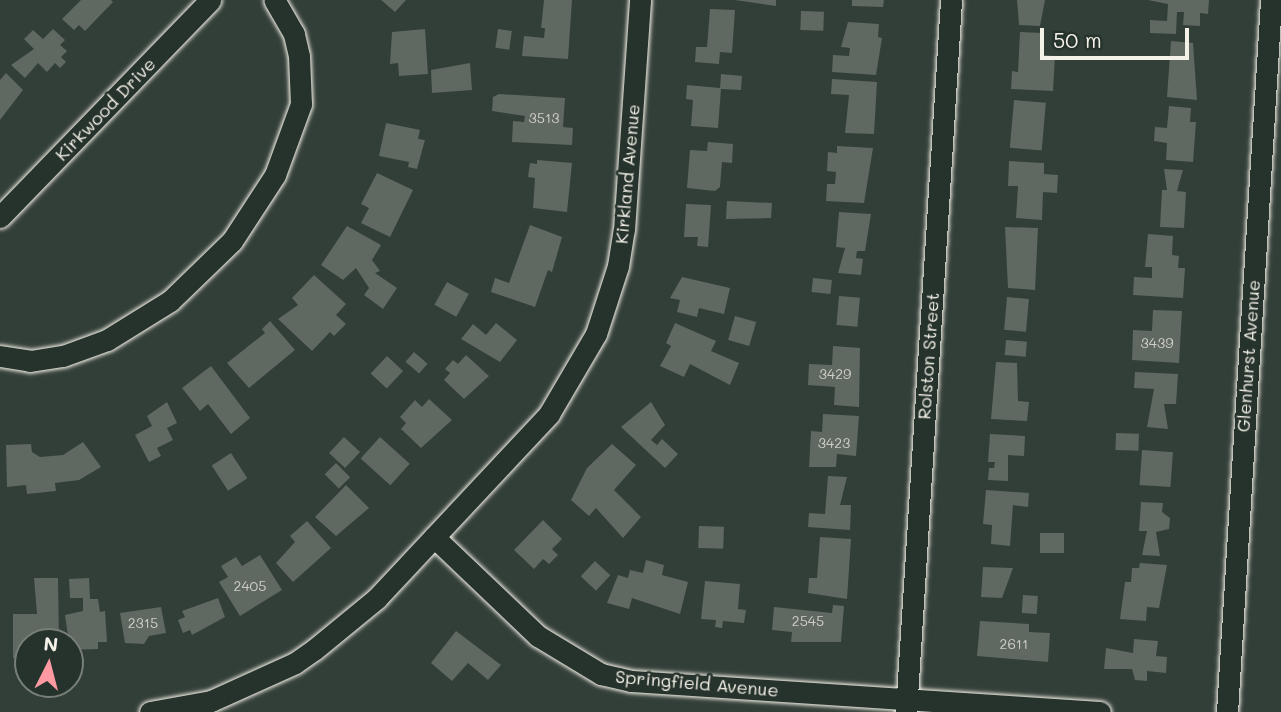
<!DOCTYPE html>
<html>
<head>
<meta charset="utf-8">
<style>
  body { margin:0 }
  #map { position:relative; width:1281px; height:712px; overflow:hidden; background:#323e38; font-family:Mali,sans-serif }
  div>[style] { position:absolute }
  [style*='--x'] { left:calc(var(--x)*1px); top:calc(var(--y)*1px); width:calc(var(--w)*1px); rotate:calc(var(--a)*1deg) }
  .building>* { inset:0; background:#5f6861; transform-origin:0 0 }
  .roads { filter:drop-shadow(0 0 2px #f4f1e8) drop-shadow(0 0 2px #f4f1e8) }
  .minor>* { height:21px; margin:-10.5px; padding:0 10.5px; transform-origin:10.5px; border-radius:10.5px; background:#26332d }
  span { translate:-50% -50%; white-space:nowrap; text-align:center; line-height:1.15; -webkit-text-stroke:5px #26332d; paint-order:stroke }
  .number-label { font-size:14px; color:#cfcfc6 }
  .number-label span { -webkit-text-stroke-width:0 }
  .street-label { font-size:18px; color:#f4f1e8 }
  .north { position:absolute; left:14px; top:628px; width:70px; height:70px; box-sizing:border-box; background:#26332d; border:2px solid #787f78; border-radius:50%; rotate:6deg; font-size:19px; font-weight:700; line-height:28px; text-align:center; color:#f4f1e8 }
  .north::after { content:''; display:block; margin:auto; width:24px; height:32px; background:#ff9aa2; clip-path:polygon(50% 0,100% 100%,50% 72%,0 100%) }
  .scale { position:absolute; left:1040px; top:28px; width:149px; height:32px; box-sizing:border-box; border:4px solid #f4f1e8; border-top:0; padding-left:9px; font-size:21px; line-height:24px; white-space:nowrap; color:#f4f1e8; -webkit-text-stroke:5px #26332d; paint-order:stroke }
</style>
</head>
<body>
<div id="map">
  <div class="building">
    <div style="clip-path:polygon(81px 0,111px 0,113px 2px,85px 31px,79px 25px,74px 30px,62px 19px)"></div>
    <div style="clip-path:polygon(381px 0,406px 0,395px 12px)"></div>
    <div style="clip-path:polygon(544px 0,572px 0,568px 59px,522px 56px,524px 36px,544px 38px,545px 28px,541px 28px)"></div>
    <div style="clip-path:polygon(735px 0,776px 0,776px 6px)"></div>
    <div style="clip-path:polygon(852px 0,884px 0,883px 7px,852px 6px)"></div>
    <div style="clip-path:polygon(1017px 0,1045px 0,1040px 26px,1019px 25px)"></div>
    <div style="clip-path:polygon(1148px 0,1209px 0,1208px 14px,1200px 13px,1200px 26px,1183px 25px,1184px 12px,1177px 12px,1176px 34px,1150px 33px,1150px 20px,1167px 21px,1168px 4px)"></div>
    <div style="clip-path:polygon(710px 9px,735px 10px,732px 53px,720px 52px,719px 64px,695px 62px,696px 47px,707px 47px)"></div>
    <div style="left:801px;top:11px;width:23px;height:19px;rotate:2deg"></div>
    <div style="clip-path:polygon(848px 22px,879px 24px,878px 37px,882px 38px,876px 75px,832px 72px,833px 55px,849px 56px,850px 48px,841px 47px)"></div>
    <div style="clip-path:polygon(53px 29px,65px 40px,60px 45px,67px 51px,61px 57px,66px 62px,60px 68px,55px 63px,47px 72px,38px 63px,25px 78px,11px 65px,34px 49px,24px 39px,33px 30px,43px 39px)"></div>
    <div style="clip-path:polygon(425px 29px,428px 74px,399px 76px,398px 63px,390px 64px,392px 32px)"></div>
    <div style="left:498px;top:29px;width:14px;height:19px;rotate:8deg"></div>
    <div style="clip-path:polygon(1020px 32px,1044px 33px,1043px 55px,1055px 56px,1053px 91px,1011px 89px,1012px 71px,1018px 72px)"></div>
    <div style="clip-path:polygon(1171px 41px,1193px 43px,1197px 100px,1167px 97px)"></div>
    <div style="clip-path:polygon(470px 63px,472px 90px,432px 93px,431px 70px)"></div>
    <div style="clip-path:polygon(6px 73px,23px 90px,0 120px,0 80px)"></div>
    <div style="clip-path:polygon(721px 74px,742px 76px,741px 90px,721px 89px,718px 128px,691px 126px,693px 100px,686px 99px,687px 85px,720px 88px)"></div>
    <div style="clip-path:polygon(832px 79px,877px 82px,874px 134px,845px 133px,849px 95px,831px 94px)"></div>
    <div style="clip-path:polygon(499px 94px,565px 98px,563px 127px,573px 128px,572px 145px,512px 142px,513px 121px,524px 122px,525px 116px,492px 111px,493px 97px)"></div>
    <div style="left:1014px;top:100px;width:32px;height:48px;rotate:5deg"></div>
    <div style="clip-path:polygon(1169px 106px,1191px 108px,1190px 122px,1196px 122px,1193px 162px,1166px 160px,1167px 143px,1154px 141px,1155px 127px,1167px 128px)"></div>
    <div style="clip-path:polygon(386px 123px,420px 130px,418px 139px,425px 140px,417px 169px,408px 167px,409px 162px,379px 156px)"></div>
    <div style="clip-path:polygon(708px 142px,733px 144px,732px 163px,722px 162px,720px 187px,715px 191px,687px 188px,690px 150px,707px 151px)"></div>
    <div style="clip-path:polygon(837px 146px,873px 148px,864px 203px,826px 201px,827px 184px,835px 184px,836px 172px,827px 171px,828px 152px,837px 153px)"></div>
    <div style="clip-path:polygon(537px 160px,572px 163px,567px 212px,533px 208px,535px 178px,528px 177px,530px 163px,537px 164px)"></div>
    <div style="clip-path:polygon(1009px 161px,1044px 163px,1044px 174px,1058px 175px,1057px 193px,1043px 192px,1042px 220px,1016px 218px,1018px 186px,1008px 186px)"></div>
    <div style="clip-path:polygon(1164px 169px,1183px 170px,1177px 191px,1186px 192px,1184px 228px,1160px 227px,1162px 190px,1167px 190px)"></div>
    <div style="clip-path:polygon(377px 173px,413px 190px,390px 237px,361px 223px,369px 208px,361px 204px)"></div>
    <div style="clip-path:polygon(727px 201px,772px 203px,771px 218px,726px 219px)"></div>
    <div style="clip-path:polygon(686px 204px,711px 205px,708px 247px,697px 246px,698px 237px,684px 237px)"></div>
    <div style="clip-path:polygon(839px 212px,871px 214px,865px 251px,857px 251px,856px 258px,863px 259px,861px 275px,838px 273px,845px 248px,836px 247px)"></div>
    <div style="clip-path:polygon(530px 225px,562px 237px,552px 272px,548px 270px,535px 307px,491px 292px,495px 278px,509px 283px)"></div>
    <div style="clip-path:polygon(347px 226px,381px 245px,372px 260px,380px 271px,375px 273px,397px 288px,383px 309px,364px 295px,369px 288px,356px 268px,343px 280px,321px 265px)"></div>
    <div style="clip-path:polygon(1005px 227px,1038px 228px,1035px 290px,1008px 288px)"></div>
    <div style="clip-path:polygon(1148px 234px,1173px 236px,1172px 255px,1179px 256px,1178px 268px,1185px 268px,1183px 298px,1133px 295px,1134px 277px,1152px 278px,1152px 267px,1145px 267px)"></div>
    <div style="clip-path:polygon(314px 275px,346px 304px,336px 315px,346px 324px,334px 336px,330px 332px,312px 351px,278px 319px,298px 305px,292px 298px)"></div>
    <div style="clip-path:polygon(682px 277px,730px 288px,724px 314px,699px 308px,697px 317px,677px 312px,680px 300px,670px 298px)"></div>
    <div style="left:813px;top:278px;width:19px;height:14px;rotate:6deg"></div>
    <div style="left:447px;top:282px;width:25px;height:26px;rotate:29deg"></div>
    <div style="left:839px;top:296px;width:21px;height:29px;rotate:5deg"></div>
    <div style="left:1007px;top:297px;width:22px;height:33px;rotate:5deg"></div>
    <div style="clip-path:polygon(1153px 310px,1182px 311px,1179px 363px,1132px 360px,1133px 330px,1152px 331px)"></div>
    <div style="left:735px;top:316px;width:22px;height:25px;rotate:16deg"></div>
    <div style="clip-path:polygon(270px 321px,295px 350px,249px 388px,227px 363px,265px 333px,262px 329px)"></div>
    <div style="clip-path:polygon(496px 323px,517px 340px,500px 362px,461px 339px,473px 324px,486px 335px)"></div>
    <div style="clip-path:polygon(675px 323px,716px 341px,711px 351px,739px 363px,730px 385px,690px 364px,684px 377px,660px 366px,671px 346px,666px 343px)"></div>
    <div style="left:1006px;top:340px;width:21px;height:15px;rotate:5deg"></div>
    <div style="clip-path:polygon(833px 346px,860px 348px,859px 407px,834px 405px,835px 387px,808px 385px,809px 364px,832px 365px)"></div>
    <div style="left:414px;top:352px;width:18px;height:13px;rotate:41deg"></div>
    <div style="clip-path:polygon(466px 355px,489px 376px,464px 399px,444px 380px,450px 373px,445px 369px,453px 360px,458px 364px)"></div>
    <div style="left:387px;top:356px;width:22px;height:24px;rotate:43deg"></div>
    <div style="clip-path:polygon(996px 362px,1017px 363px,1018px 401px,1029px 402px,1027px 421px,991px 419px)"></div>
    <div style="clip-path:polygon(211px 366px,250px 418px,231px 434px,208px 404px,200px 411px,182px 388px)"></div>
    <div style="clip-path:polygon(1135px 372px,1178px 374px,1176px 404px,1164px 404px,1168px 429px,1147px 427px,1154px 389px,1134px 388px)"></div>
    <div style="clip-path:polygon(429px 399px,452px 420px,421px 448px,401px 429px,406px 423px,400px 417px,415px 400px,422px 407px)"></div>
    <div style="clip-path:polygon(167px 402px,177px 423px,167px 428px,173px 440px,157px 448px,161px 456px,149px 462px,135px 435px,152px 426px,147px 416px)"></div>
    <div style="clip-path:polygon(651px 402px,665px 425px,651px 440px,657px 445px,662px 439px,678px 454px,665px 468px,621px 427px)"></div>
    <div style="clip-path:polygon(823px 414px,859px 416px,856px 456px,837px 454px,836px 467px,809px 467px,811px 431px,822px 432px)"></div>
    <div style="left:1116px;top:433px;width:23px;height:17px;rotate:2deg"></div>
    <div style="clip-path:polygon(990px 434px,1025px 436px,1024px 456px,1008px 455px,1008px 481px,988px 480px,989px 468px,994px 468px,995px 462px,988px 462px)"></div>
    <div style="left:344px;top:437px;width:22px;height:22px;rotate:43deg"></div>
    <div style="left:380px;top:437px;width:40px;height:29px;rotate:42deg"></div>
    <div style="clip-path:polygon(83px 442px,101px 467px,79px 480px,55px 483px,56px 491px,27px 494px,26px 485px,7px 487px,6px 445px,31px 444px,32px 452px,40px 457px,63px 455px)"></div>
    <div style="clip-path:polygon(612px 444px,636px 465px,614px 490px,641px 517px,623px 538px,596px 508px,589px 516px,571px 500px,587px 468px)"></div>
    <div style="left:1142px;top:450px;width:31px;height:35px;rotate:4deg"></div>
    <div style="left:231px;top:453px;width:30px;height:23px;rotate:57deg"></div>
    <div style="left:336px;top:463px;width:20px;height:16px;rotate:45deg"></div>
    <div style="clip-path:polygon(828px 476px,847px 477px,840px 505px,851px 505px,850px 530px,808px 527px,809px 513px,825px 514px)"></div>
    <div style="clip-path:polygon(346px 485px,369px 508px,336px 536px,315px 517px)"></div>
    <div style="clip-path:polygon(986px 490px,1029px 493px,1028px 507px,1013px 505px,1010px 546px,991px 544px,992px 525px,983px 524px)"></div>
    <div style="clip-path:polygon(1141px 502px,1163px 503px,1162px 512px,1170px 518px,1169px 529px,1156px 532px,1160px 556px,1142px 555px,1147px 531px,1139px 531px)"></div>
    <div style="clip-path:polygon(543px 520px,562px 539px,552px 549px,558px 555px,549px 564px,543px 559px,534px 569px,514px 550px)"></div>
    <div style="clip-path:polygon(307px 521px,331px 548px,293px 582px,276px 563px,295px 542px,290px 536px)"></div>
    <div style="left:699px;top:526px;width:25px;height:22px;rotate:2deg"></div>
    <div style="left:1040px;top:533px;width:24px;height:20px"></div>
    <div style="clip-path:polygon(820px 537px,851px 539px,847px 599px,808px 593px,809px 578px,817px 578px)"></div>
    <div style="clip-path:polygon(260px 555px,282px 590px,240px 616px,219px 582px,228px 577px,221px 566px,236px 557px,242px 566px)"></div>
    <div style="clip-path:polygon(646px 560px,664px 565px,662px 575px,688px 582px,680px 614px,632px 598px,629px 609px,607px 603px,618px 575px,628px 578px,630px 570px,643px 573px)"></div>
    <div style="left:595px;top:561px;width:21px;height:21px;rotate:43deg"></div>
    <div style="clip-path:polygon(1140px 563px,1167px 565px,1159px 608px,1147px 607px,1146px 621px,1120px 619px,1125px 582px,1131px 582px,1132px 568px,1139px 568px)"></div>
    <div style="clip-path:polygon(983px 567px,1013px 568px,1002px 598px,981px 597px)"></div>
    <div style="clip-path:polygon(34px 578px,58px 578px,59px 642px,28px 642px,28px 659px,13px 658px,13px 614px,37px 614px)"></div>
    <div style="clip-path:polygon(89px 578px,90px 599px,98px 599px,100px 612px,105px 611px,107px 642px,98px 642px,98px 649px,70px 650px,65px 615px,83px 611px,83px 598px,70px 598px,69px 579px)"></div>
    <div style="clip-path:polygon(705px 581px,740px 584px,738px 609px,746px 610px,744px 623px,723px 621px,722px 628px,715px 627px,716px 620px,701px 619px)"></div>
    <div style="left:1023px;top:595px;width:15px;height:18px;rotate:4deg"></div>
    <div style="clip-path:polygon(218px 598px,225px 617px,192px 635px,190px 630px,183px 633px,178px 620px,185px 617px,182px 611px)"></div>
    <div style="clip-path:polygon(833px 605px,844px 606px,841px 642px,791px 642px,792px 632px,772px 630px,774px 607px,832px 613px)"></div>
    <div style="clip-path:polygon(161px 607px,166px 633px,149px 636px,144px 644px,125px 643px,120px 613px)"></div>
    <div style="clip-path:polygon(980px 621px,1029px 624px,1029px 632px,1050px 633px,1048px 662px,977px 656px)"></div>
    <div style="clip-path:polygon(456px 631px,501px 665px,488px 680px,468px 663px,452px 681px,431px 663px)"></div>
    <div style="clip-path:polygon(1134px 639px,1158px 641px,1156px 656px,1167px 657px,1166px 673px,1147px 671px,1147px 681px,1135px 680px,1132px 669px,1104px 669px,1106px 648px,1133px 653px)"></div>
  </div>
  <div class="roads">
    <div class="minor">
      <div style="--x:0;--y:217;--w:302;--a:-45.9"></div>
      <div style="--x:0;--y:356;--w:30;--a:9"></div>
      <div style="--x:30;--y:361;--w:33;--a:-9"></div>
      <div style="--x:63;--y:356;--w:47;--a:-20"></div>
      <div style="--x:107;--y:340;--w:74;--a:-31.8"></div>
      <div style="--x:170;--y:301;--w:86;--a:-44.1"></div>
      <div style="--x:232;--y:241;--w:79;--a:-56.9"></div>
      <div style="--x:275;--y:175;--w:76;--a:-69.9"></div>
      <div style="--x:301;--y:104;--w:48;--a:-92.4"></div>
      <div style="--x:299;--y:56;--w:23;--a:-103"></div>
      <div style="--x:294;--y:34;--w:39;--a:-120"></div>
      <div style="--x:434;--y:537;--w:144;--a:43.6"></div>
      <div style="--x:538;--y:636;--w:74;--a:31.1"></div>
      <div style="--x:601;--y:674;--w:31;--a:13"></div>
      <div style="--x:631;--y:681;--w:470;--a:3.8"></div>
      <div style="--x:150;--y:712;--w:62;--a:-10.2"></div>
      <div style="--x:211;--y:701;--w:92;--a:-24.3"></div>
      <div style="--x:295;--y:663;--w:24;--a:-35"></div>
      <div style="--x:315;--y:649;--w:80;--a:-39.4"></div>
      <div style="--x:377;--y:598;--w:252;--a:-46.9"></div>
      <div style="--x:549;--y:414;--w:93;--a:-59.6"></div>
      <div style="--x:596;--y:334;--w:71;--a:-72.1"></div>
      <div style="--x:618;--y:266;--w:36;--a:-81"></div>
      <div style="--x:624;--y:230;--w:231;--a:-86"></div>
      <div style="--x:906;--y:712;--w:713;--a:-86.38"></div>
      <div style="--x:1227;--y:712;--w:713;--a:-86.46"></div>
    </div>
  </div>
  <div class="number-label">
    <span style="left:544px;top:118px">3513</span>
    <span style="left:1157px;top:343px">3439</span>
    <span style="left:835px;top:374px">3429</span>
    <span style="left:834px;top:443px">3423</span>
    <span style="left:250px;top:586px">2405</span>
    <span style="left:808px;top:621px">2545</span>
    <span style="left:143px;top:623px">2315</span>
    <span style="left:1014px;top:644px">2611</span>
  </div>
  <div class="street-label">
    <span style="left:105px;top:109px;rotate:-46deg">Kirkwood Drive</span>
    <span style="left:627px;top:174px;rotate:-85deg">Kirkland Avenue</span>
    <span style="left:928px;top:356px;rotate:-86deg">Rolston Street</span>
    <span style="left:1248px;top:356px;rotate:-86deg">Glenhurst Avenue</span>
    <span style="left:697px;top:683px;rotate:5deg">Springfield Avenue</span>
  </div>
  <div class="north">N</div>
  <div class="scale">50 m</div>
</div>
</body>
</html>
